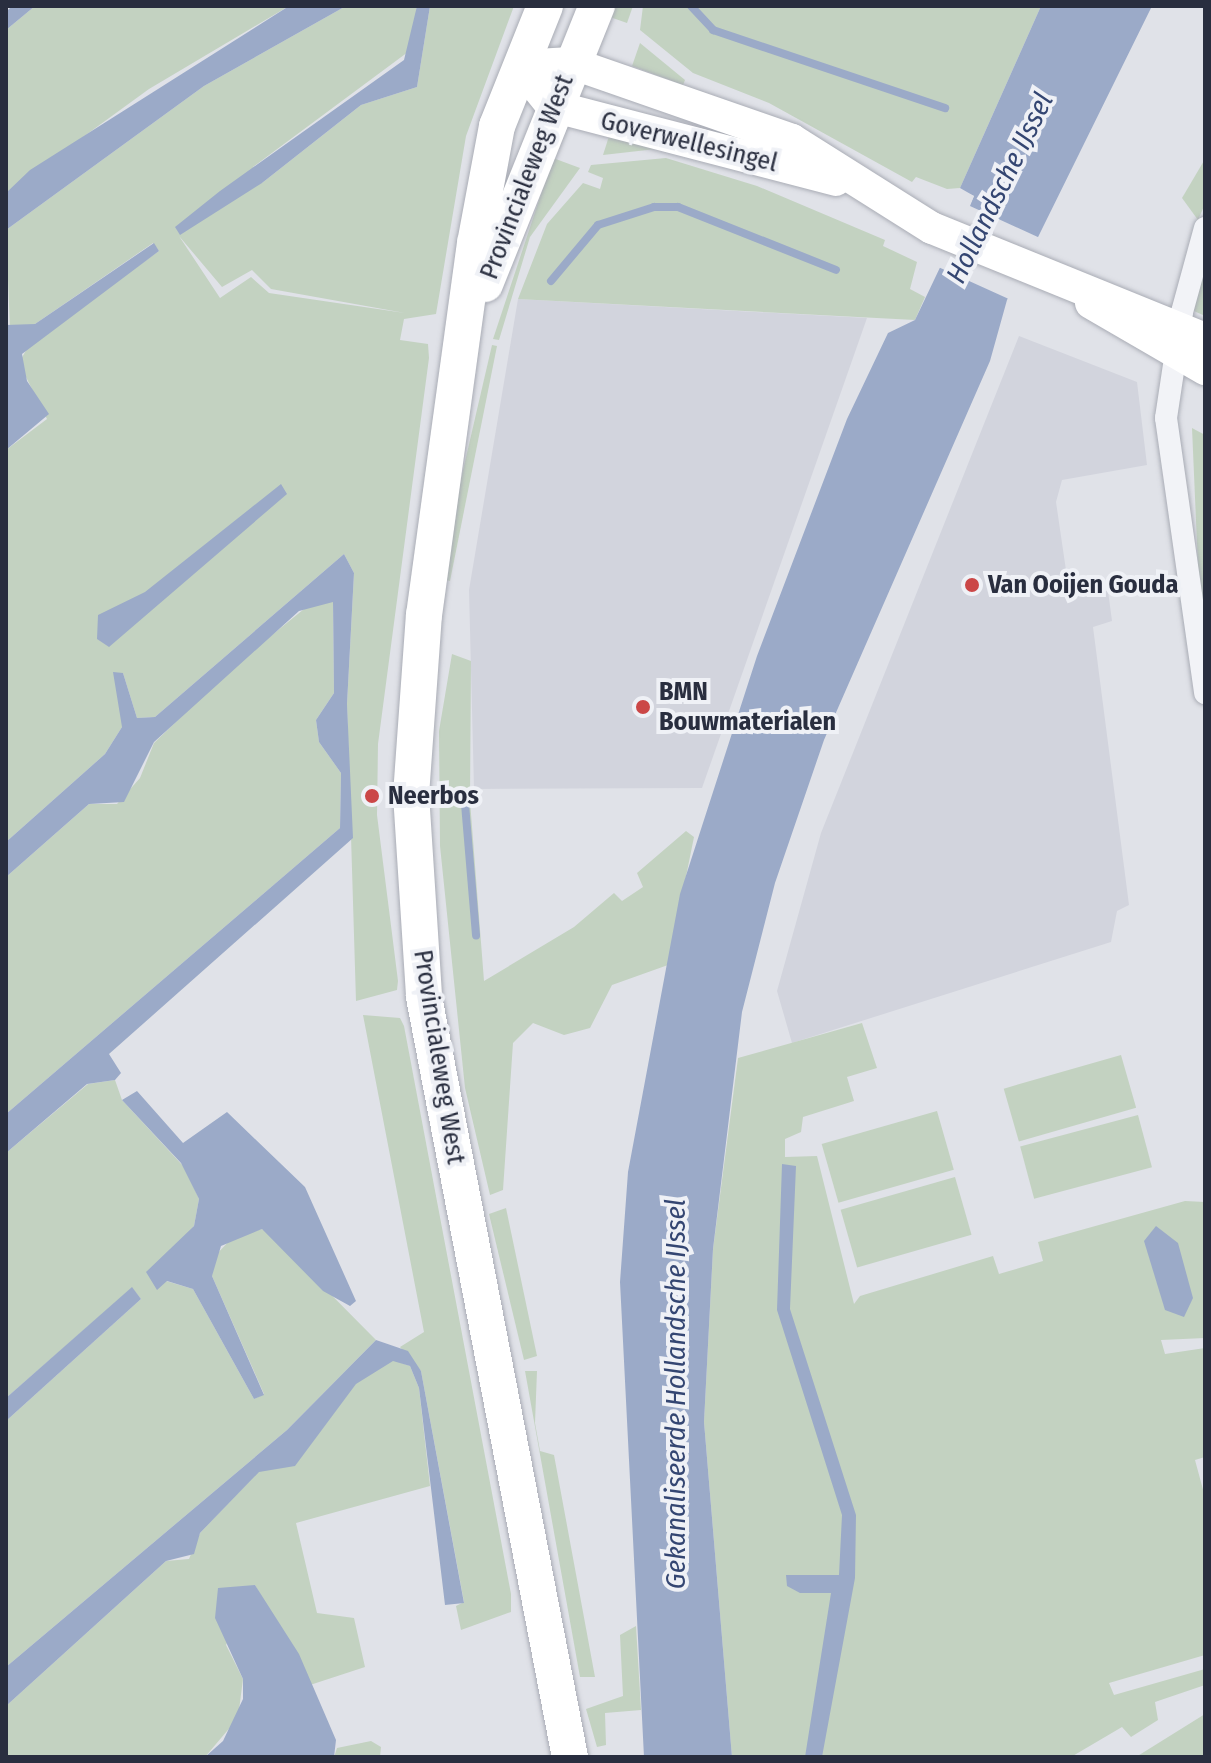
<!DOCTYPE html>
<html>
<head>
<meta charset="utf-8">
<style>
  body { margin:0 }
  #map { position:relative; width:1211px; height:1763px; overflow:hidden; background:#e0e2e8; font-family:"Fira Sans Condensed",sans-serif }
  div>[style] { position:absolute }
  [style*='--x'] { left:calc(var(--x)*1px); top:calc(var(--y)*1px); width:calc(var(--w)*1px); rotate:calc(var(--a)*1deg) }
  .built>* { inset:0; background:#d2d4dd }
  .green>* { inset:0; background:#c3d2c1; transform-origin:0 0 }
  .water>* { inset:0; background:#9baac8 }
  .pier>* { inset:0; background:#e0e2e8 }
  .stream>* { height:8px; margin:-4px; padding:0 4px; transform-origin:4px; border-radius:4px; background:#9baac8 }
  .roads { filter:drop-shadow(0 0 2px #a9acb5) drop-shadow(0 0 2px #a9acb5) }
  .street>* { height:22px; margin:-11px; padding:0 11px; transform-origin:11px; border-radius:11px; background:#f2f3f7 }
  .secondary>* { height:32px; margin:-16px; padding:0 16px; transform-origin:16px; border-radius:16px; background:#fff }
  .primary>* { height:36px; margin:-18px; padding:0 18px; transform-origin:18px; border-radius:18px; background:#fff }
  .dots>* { width:22px; height:22px; translate:-50% -50%; box-sizing:border-box; border:4px solid #eff1f6; border-radius:50% }
  span { translate:-50% -50%; white-space:nowrap; text-align:center; line-height:1.15; -webkit-text-stroke:8px #eff1f6; paint-order:stroke }
  .street-label { font-size:26px; color:#292e3f }
  .poi-label { font-size:26px; color:#292e3f; font-weight:700 }
  .left { translate:0 -50%; text-align:left }
  .water-label { font-size:28px; color:#344672; font-style:italic }
  .frame { position:absolute; inset:0; border:8px solid #292e3f; pointer-events:none }
</style>
</head>
<body>
<div id="map">
  <div class="built">
    <div style="clip-path:polygon(518px 299px,867px 318px,702px 788px,474px 789px,469px 590px)"></div>
    <div style="clip-path:polygon(1019px 336px,1137px 382px,1147px 465px,1062px 480px,1056px 502px,1067px 577px,1082px 591px,1108px 591px,1112px 621px,1093px 627px,1129px 905px,1117px 911px,1111px 942px,792px 1043px,777px 991px,821px 833px)"></div>
  </div>
  <div class="green">
    <div style="clip-path:polygon(35px 6px,289px 6px,149px 89px,6px 193px,6px 30px)"></div>
    <div style="clip-path:polygon(evenodd,346px 6px,417px 6px,412px 49px,253px 167px,262px 183px,361px 105px,417px 87px,430px 6px,514px 6px,466px 136px,436px 314px,404px 319px,400px 340px,428px 344px,429px 358px,378px 744px,377px 815px,398px 981px,397px 990px,356px 1001px,347px 704px,354px 573px,344px 554px,155px 717px,137px 718px,123px 673px,122px 727px,105px 754px,6px 842px,6px 450px,47px 419px,19px 363px,30px 343px,159px 251px,153px 243px,35px 324px,10px 329px,6px 230px,204px 86px,346px 6px,179px 236px,222px 287px,252px 270px,271px 289px,405px 313px,269px 293px,251px 277px,220px 298px,179px 236px)"></div>
    <div style="clip-path:polygon(609px 6px,633px 6px,627px 23px,607px 16px)"></div>
    <div style="clip-path:polygon(643px 6px,1041px 6px,960px 188px,947px 189px,916px 177px,912px 182px,769px 103px,693px 73px,640px 30px)"></div>
    <div style="clip-path:polygon(640px 43px,685px 80px,683px 85px,632px 66px)"></div>
    <div style="clip-path:polygon(610px 133px,656px 149px,603px 155px)"></div>
    <div style="clip-path:polygon(553px 158px,580px 168px,530px 237px,499px 340px,493px 339px)"></div>
    <div style="clip-path:polygon(666px 158px,757px 186px,885px 240px,883px 246px,917px 262px,910px 289px,925px 297px,915px 320px,518px 299px,547px 224px,583px 183px,600px 189px,603px 178px,588px 172px,591px 165px)"></div>
    <div style="clip-path:polygon(1205px 159px,1205px 204px,1198px 220px,1182px 198px)"></div>
    <div style="clip-path:polygon(1205px 256px,1205px 316px,1194px 311px)"></div>
    <div style="clip-path:polygon(492px 345px,497px 346px,450px 581px,438px 578px)"></div>
    <div style="clip-path:polygon(1192px 428px,1205px 435px,1205px 626px,1199px 590px)"></div>
    <div style="clip-path:polygon(333px 601px,334px 693px,316px 720px,319px 742px,341px 773px,340px 828px,6px 1114px,6px 877px,89px 804px,117px 804px,140px 778px,154px 743px,235px 665px,309px 605px)"></div>
    <div style="clip-path:polygon(452px 654px,471px 661px,470px 801px,484px 981px,574px 927px,614px 893px,622px 901px,643px 887px,637px 873px,686px 831px,694px 837px,668px 965px,612px 985px,590px 1028px,564px 1035px,533px 1023px,513px 1043px,503px 1190px,490px 1195px,465px 1088px,440px 846px,439px 731px)"></div>
    <div style="clip-path:polygon(363px 1015px,400px 1018px,404px 1026px,511px 1594px,511px 1612px,461px 1630px,456px 1606px,464px 1602px,421px 1371px,400px 1347px,424px 1332px)"></div>
    <div style="clip-path:polygon(862px 1023px,877px 1068px,847px 1077px,854px 1101px,803px 1117px,801px 1132px,785px 1139px,785px 1157px,817px 1156px,854px 1304px,860px 1296px,993px 1256px,999px 1274px,1043px 1261px,1038px 1242px,1185px 1201px,1205px 1202px,1205px 1338px,1161px 1340px,1165px 1354px,1205px 1348px,1205px 1457px,1195px 1460px,1205px 1497px,1205px 1655px,1109px 1683px,1114px 1695px,1205px 1669px,1205px 1685px,1155px 1702px,1158px 1720px,1131px 1737px,1122px 1727px,1071px 1757px,732px 1757px,704px 1422px,713px 1249px,738px 1058px)"></div>
    <div style="left:1121px;top:1055px;width:55px;height:122px;rotate:74deg"></div>
    <div style="clip-path:polygon(115px 1080px,122px 1100px,185px 1168px,199px 1199px,194px 1226px,169px 1254px,157px 1289px,166px 1281px,193px 1289px,254px 1399px,264px 1394px,212px 1276px,213px 1258px,233px 1237px,262px 1229px,272px 1235px,376px 1340px,287px 1430px,6px 1667px,6px 1421px,141px 1299px,132px 1288px,6px 1398px,6px 1153px,88px 1084px)"></div>
    <div style="left:937px;top:1111px;width:61px;height:120px;rotate:74deg"></div>
    <div style="left:1138px;top:1115px;width:54px;height:122px;rotate:75deg"></div>
    <div style="left:955px;top:1177px;width:60px;height:119px;rotate:74deg"></div>
    <div style="clip-path:polygon(506px 1208px,537px 1356px,524px 1360px,489px 1214px)"></div>
    <div style="clip-path:polygon(393px 1360px,410px 1366px,419px 1388px,430px 1486px,296px 1523px,317px 1613px,354px 1618px,365px 1667px,310px 1685px,255px 1585px,226px 1645px,243px 1679px,238px 1718px,205px 1757px,6px 1757px,6px 1706px,166px 1561px,189px 1559px,200px 1533px,259px 1471px,301px 1457px,356px 1383px)"></div>
    <div style="clip-path:polygon(525px 1371px,537px 1371px,535px 1423px,540px 1451px,554px 1455px,595px 1677px,580px 1677px)"></div>
    <div style="clip-path:polygon(636px 1626px,641px 1710px,605px 1713px,606px 1745px,597px 1747px,586px 1709px,623px 1696px,620px 1635px)"></div>
    <div style="clip-path:polygon(1205px 1714px,1205px 1757px,1136px 1757px)"></div>
    <div style="clip-path:polygon(371px 1741px,381px 1747px,380px 1757px,334px 1757px,337px 1748px)"></div>
  </div>
  <div class="water">
    <div style="clip-path:polygon(12px 6px,35px 6px,6px 30px,6px 12px)"></div>
    <div style="clip-path:polygon(289px 6px,346px 6px,204px 86px,6px 230px,6px 193px,30px 170px)"></div>
    <div style="clip-path:polygon(417px 6px,430px 6px,417px 87px,361px 105px,262px 183px,180px 235px,175px 227px,220px 191px,404px 60px)"></div>
    <div style="clip-path:polygon(1041px 6px,1152px 6px,1007px 300px,990px 361px,824px 740px,775px 883px,742px 1012px,713px 1249px,704px 1422px,732px 1757px,644px 1757px,620px 1282px,628px 1172px,680px 894px,757px 656px,847px 419px,888px 333px,915px 320px,974px 196px,960px 188px)"></div>
    <div style="clip-path:polygon(154px 243px,159px 251px,22px 354px,27px 381px,49px 414px,6px 450px,6px 325px,35px 324px)"></div>
    <div style="clip-path:polygon(281px 484px,287px 494px,109px 647px,97px 639px,98px 615px,145px 592px)"></div>
    <div style="clip-path:polygon(344px 554px,354px 573px,347px 704px,353px 838px,109px 1054px,121px 1073px,115px 1080px,87px 1084px,6px 1153px,6px 1114px,340px 828px,341px 773px,319px 742px,316px 720px,334px 693px,333px 602px,299px 611px,154px 742px,124px 802px,89px 804px,6px 877px,6px 842px,105px 754px,122px 727px,113px 672px,123px 673px,137px 718px,155px 717px)"></div>
    <div style="clip-path:polygon(137px 1091px,183px 1143px,227px 1112px,305px 1187px,356px 1301px,350px 1306px,323px 1291px,262px 1229px,221px 1246px,212px 1276px,264px 1395px,254px 1399px,193px 1289px,167px 1281px,157px 1290px,146px 1272px,194px 1226px,199px 1199px,181px 1163px,122px 1100px)"></div>
    <div style="clip-path:polygon(782px 1164px,796px 1166px,790px 1309px,856px 1515px,855px 1578px,822px 1757px,805px 1757px,831px 1593px,800px 1593px,787px 1586px,786px 1575px,839px 1575px,842px 1515px,777px 1310px)"></div>
    <div style="clip-path:polygon(1156px 1226px,1178px 1243px,1193px 1298px,1184px 1317px,1165px 1310px,1144px 1241px)"></div>
    <div style="clip-path:polygon(132px 1287px,141px 1299px,6px 1421px,6px 1398px)"></div>
    <div style="clip-path:polygon(376px 1340px,408px 1351px,421px 1371px,464px 1603px,445px 1605px,419px 1388px,410px 1366px,393px 1361px,356px 1384px,295px 1466px,259px 1472px,200px 1533px,194px 1554px,166px 1561px,6px 1706px,6px 1667px,287px 1430px)"></div>
    <div style="clip-path:polygon(255px 1585px,299px 1654px,336px 1740px,334px 1757px,205px 1757px,223px 1741px,243px 1699px,243px 1679px,215px 1618px,218px 1588px)"></div>
  </div>
  <div class="pier">
    <div style="clip-path:polygon(956px 188px,974px 196px,970px 206px,1040px 238px,1011px 300px,936px 266px,969px 197px)"></div>
  </div>
  <div class="stream">
    <div style="--x:691;--y:6;--w:33;--a:47"></div>
    <div style="--x:713;--y:30;--w:245;--a:18.6"></div>
    <div style="--x:551;--y:281;--w:73;--a:-50"></div>
    <div style="--x:598;--y:225;--w:59;--a:-17.8"></div>
    <div style="--x:654;--y:207;--w:24;--a:0"></div>
    <div style="--x:678;--y:207;--w:170;--a:21.7"></div>
    <div style="--x:465;--y:804;--w:132;--a:85.2"></div>
  </div>
  <div class="roads">
    <div class="street">
      <div style="--x:1205;--y:228;--w:87;--a:105.3"></div>
      <div style="--x:1182;--y:312;--w:107;--a:98.6"></div>
      <div style="--x:1166;--y:418;--w:278;--a:81.9"></div>
    </div>
    <div class="secondary">
      <div style="--x:520;--y:66;--w:51;--a:-3.4"></div>
      <div style="--x:571;--y:63;--w:234;--a:19.2"></div>
      <div style="--x:792;--y:140;--w:165;--a:32.2"></div>
      <div style="--x:932;--y:228;--w:295;--a:22.1"></div>
      <div style="--x:520;--y:66;--w:51;--a:51.3"></div>
      <div style="--x:552;--y:106;--w:293;--a:14.6"></div>
      <div style="--x:1091;--y:303;--w:132;--a:30.1"></div>
    </div>
    <div class="primary">
      <div style="--x:545;--y:6;--w:129;--a:111.8"></div>
      <div style="--x:497;--y:126;--w:119;--a:100.6"></div>
      <div style="--x:475;--y:243;--w:374;--a:97.8"></div>
      <div style="--x:424;--y:614;--w:180;--a:94.1"></div>
      <div style="--x:411;--y:794;--w:203;--a:86.3"></div>
      <div style="--x:424;--y:997;--w:774;--a:79.13"></div>
      <div style="--x:485;--y:284;--w:300;--a:-68.1"></div>
    </div>
  </div>
  <div class="dots">
    <div style="left:972px;top:585px;background:#cb4747"></div>
    <div style="left:643px;top:707px;background:#cb4747"></div>
    <div style="left:372px;top:796px;background:#cb4747"></div>
  </div>
  <div class="street-label">
    <span style="left:689px;top:142px;rotate:14deg">Goverwellesingel</span>
    <span style="left:527px;top:177px;rotate:-69deg">Provincialeweg West</span>
    <span style="left:439px;top:1057px;rotate:81deg">Provincialeweg West</span>
  </div>
  <div class="poi-label">
    <span class="left" style="left:988px;top:585px">Van Ooijen Gouda</span>
    <span class="left" style="left:659px;top:707px">BMN<br>Bouwmaterialen</span>
    <span class="left" style="left:388px;top:796px">Neerbos</span>
  </div>
  <div class="water-label">
    <span style="left:1000px;top:188px;rotate:-64deg">Hollandsche IJssel</span>
    <span style="left:676px;top:1394px;rotate:-90deg">Gekanaliseerde Hollandsche IJssel</span>
  </div>
  <div class="frame"></div>
</div>
</body>
</html>
